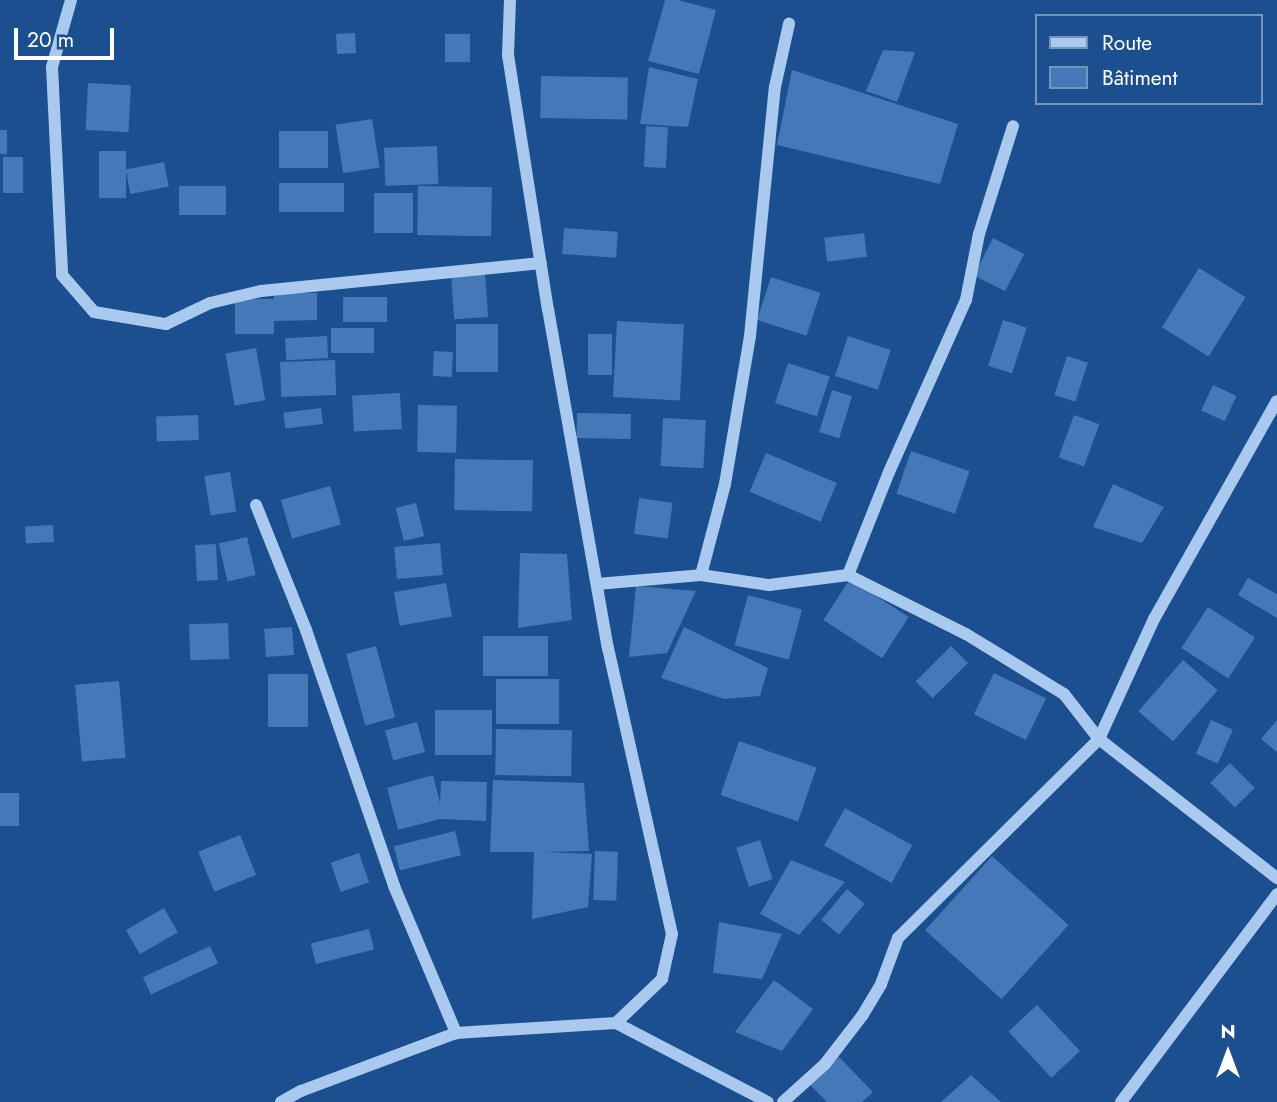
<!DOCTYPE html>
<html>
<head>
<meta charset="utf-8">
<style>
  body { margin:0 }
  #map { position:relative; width:1277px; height:1102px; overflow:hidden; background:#1b4f8f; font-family:Jost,sans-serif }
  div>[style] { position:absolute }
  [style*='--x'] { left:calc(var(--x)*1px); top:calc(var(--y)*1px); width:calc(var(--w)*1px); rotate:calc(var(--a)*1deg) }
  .building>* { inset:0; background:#4478b7; transform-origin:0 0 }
  .minor>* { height:12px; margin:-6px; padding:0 6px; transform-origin:6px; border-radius:6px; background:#a9c9ee }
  span { translate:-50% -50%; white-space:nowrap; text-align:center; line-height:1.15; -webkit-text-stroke:5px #1b4f8f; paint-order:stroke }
  .legend { position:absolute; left:1035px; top:14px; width:228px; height:91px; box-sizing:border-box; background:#1b4f8f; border:2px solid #7695bc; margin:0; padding:9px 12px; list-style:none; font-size:21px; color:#fff }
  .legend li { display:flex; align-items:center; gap:14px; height:35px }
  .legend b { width:35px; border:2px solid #7695bc }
  .north { position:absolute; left:1193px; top:1018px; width:70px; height:70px; -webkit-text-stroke:5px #1b4f8f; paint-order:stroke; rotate:0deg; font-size:19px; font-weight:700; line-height:28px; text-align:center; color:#fff }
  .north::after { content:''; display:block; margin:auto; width:24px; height:32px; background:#fff; clip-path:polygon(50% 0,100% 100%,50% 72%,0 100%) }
  .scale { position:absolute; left:14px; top:28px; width:100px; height:32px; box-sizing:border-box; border:4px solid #fff; border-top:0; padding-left:9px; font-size:21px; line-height:24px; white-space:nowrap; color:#fff; -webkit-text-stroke:5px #1b4f8f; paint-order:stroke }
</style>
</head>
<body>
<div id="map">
  <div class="building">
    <div style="clip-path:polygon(665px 0,678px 0,716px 10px,699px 74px,648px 61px)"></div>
    <div style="left:355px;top:33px;width:20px;height:19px;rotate:87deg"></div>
    <div style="left:445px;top:34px;width:25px;height:28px"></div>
    <div style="clip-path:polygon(883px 50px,915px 52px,897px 102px,866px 91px)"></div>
    <div style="clip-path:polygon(649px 67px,698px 79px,688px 127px,640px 124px)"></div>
    <div style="clip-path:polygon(792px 70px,958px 124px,940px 184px,777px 145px)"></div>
    <div style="left:541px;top:76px;width:87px;height:42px;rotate:1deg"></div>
    <div style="left:88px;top:83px;width:43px;height:47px;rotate:3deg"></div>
    <div style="left:372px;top:119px;width:49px;height:37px;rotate:81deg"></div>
    <div style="left:646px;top:126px;width:22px;height:41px;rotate:3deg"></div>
    <div style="left:0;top:130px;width:7px;height:24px"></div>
    <div style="left:279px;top:131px;width:49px;height:37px"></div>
    <div style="left:437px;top:146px;width:38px;height:53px;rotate:88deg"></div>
    <div style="left:99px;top:151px;width:27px;height:47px"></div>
    <div style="left:3px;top:157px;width:20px;height:36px"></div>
    <div style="left:164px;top:162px;width:25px;height:39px;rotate:79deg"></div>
    <div style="left:279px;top:183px;width:65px;height:29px"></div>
    <div style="left:179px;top:186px;width:47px;height:29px"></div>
    <div style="left:418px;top:186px;width:74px;height:49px;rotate:1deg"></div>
    <div style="left:413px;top:193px;width:40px;height:39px;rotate:90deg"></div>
    <div style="left:564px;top:228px;width:54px;height:26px;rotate:4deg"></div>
    <div style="left:864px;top:233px;width:24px;height:40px;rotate:83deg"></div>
    <div style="left:993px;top:238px;width:35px;height:42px;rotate:27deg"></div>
    <div style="left:1199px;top:268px;width:55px;height:70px;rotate:32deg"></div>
    <div style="left:485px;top:272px;width:45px;height:34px;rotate:86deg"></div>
    <div style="left:771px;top:277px;width:52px;height:45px;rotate:18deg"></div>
    <div style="clip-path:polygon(274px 293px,317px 293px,317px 320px,274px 321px,274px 334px,235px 334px,235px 299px,274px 299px)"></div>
    <div style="left:343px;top:297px;width:44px;height:25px"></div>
    <div style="left:1003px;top:320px;width:25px;height:48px;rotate:18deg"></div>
    <div style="left:617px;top:321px;width:67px;height:76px;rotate:3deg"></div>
    <div style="left:456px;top:324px;width:42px;height:48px"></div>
    <div style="left:374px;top:328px;width:25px;height:43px;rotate:90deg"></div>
    <div style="left:588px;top:334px;width:24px;height:41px"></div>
    <div style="left:327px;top:336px;width:22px;height:42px;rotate:87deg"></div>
    <div style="left:848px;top:336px;width:45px;height:42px;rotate:18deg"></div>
    <div style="left:256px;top:348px;width:53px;height:31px;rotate:80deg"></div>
    <div style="left:434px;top:351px;width:19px;height:25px;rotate:3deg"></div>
    <div style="left:1067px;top:356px;width:22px;height:41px;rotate:18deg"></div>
    <div style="left:335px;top:360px;width:35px;height:55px;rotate:88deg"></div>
    <div style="left:788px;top:363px;width:44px;height:42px;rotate:18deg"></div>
    <div style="left:1213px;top:385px;width:26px;height:28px;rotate:25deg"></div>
    <div style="left:832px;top:390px;width:21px;height:44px;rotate:17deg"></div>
    <div style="left:400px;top:393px;width:36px;height:48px;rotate:87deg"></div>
    <div style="left:418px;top:405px;width:39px;height:47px;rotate:1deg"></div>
    <div style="left:321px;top:408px;width:16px;height:38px;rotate:83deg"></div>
    <div style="left:577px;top:413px;width:54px;height:25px;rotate:1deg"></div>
    <div style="left:198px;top:415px;width:25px;height:42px;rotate:88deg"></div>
    <div style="left:1074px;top:415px;width:27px;height:45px;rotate:20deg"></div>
    <div style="left:663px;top:418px;width:43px;height:48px;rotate:3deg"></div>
    <div style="left:911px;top:451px;width:62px;height:45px;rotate:19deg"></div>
    <div style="left:766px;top:453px;width:77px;height:42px;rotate:23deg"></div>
    <div style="left:455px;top:459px;width:78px;height:51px;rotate:1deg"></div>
    <div style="left:230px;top:472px;width:40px;height:26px;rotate:81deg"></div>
    <div style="clip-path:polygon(1113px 484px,1164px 507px,1142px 543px,1093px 527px)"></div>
    <div style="left:330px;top:486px;width:40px;height:51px;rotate:74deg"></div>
    <div style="left:639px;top:498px;width:34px;height:36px;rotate:8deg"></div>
    <div style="left:416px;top:503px;width:34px;height:21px;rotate:76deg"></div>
    <div style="left:53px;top:525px;width:17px;height:28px;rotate:87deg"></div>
    <div style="left:247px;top:537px;width:39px;height:29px;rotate:77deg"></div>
    <div style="left:440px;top:543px;width:32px;height:46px;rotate:85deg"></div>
    <div style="left:216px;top:544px;width:36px;height:21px;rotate:87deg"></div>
    <div style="clip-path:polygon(520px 553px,567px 554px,572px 620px,518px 628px)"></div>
    <div style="clip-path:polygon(1248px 578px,1277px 594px,1277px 618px,1238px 595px)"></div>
    <div style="left:850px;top:579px;width:70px;height:49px;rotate:33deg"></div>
    <div style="left:446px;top:583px;width:34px;height:53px;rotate:80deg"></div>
    <div style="clip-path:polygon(636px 586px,696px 591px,667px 653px,629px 657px)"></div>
    <div style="left:748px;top:595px;width:56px;height:52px;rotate:15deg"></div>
    <div style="left:1208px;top:607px;width:56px;height:49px;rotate:33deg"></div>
    <div style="left:228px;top:623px;width:36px;height:39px;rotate:88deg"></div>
    <div style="left:292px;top:627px;width:28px;height:28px;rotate:86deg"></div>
    <div style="clip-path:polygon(684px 627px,768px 668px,760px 696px,724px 699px,661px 678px)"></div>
    <div style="left:548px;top:636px;width:40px;height:65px;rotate:90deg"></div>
    <div style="left:376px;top:646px;width:74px;height:31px;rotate:75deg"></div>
    <div style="left:951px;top:646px;width:24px;height:50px;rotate:45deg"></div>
    <div style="left:1183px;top:660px;width:46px;height:68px;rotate:41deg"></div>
    <div style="left:994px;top:673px;width:58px;height:46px;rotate:26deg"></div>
    <div style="left:268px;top:674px;width:40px;height:53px"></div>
    <div style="left:496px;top:679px;width:63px;height:45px"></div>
    <div style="left:119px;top:681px;width:77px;height:44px;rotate:85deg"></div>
    <div style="left:435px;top:710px;width:57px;height:45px"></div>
    <div style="left:1211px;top:720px;width:24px;height:37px;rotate:24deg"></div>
    <div style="clip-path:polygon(1277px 720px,1277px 752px,1261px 739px)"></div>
    <div style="left:417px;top:722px;width:31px;height:33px;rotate:75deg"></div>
    <div style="left:496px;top:729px;width:76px;height:46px;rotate:1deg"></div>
    <div style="left:739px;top:741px;width:82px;height:57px;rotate:19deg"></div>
    <div style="left:1230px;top:763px;width:35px;height:28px;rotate:45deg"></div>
    <div style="clip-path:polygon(433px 775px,440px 803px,441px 781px,487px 782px,486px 821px,440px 819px,398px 830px,387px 788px)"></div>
    <div style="clip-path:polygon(493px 780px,584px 783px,589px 851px,545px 852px,592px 854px,588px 907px,532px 919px,534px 852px,490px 852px)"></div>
    <div style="left:0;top:793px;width:19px;height:33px"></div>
    <div style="left:845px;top:808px;width:77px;height:43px;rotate:29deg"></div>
    <div style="left:455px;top:831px;width:25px;height:63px;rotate:76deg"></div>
    <div style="left:240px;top:835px;width:43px;height:45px;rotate:68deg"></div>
    <div style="left:760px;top:840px;width:41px;height:25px;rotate:72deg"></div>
    <div style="left:595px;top:851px;width:23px;height:49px;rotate:2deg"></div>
    <div style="left:359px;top:853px;width:31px;height:30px;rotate:71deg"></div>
    <div style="left:992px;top:856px;width:103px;height:100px;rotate:42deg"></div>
    <div style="clip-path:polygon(791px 860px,845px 882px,799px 935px,760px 914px)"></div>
    <div style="left:847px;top:889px;width:23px;height:40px;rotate:40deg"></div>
    <div style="left:164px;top:908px;width:28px;height:44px;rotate:60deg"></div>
    <div style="clip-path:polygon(719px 922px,782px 934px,762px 979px,713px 973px)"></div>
    <div style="left:369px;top:929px;width:21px;height:60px;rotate:76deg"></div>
    <div style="left:210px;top:946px;width:19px;height:74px;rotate:65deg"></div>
    <div style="clip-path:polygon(774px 980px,813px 1009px,782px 1051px,735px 1032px)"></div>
    <div style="left:1037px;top:1005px;width:63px;height:39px;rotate:47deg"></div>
    <div style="clip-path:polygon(839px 1057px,873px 1092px,862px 1102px,827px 1102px,810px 1085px)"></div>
    <div style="clip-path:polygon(971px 1075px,1001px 1102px,941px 1102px)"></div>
  </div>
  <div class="minor">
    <div style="--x:71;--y:0;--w:70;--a:105.8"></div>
    <div style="--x:52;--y:67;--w:208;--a:87.2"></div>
    <div style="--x:62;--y:275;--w:49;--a:49.1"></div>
    <div style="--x:94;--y:312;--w:73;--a:9.5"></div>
    <div style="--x:166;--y:324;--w:49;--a:-25.5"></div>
    <div style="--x:210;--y:303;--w:52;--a:-13.2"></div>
    <div style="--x:261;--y:291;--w:281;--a:-5.7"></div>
    <div style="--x:510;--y:0;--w:55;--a:92.1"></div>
    <div style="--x:508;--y:55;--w:257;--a:81.1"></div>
    <div style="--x:548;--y:309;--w:344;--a:80"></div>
    <div style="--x:608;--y:648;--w:293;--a:77.4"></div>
    <div style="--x:672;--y:934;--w:46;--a:102.5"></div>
    <div style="--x:662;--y:979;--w:64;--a:136.3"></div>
    <div style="--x:256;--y:505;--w:135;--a:68.2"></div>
    <div style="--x:306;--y:630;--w:271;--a:71"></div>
    <div style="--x:394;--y:886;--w:160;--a:67.1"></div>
    <div style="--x:701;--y:575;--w:94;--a:-75.2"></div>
    <div style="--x:725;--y:484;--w:150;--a:-80.4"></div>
    <div style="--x:750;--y:336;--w:250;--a:-84.3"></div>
    <div style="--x:775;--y:87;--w:65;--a:-77.5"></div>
    <div style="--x:848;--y:575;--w:111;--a:-68.3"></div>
    <div style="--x:889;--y:472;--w:188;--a:-65.9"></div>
    <div style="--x:966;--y:300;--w:67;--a:-78.9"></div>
    <div style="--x:979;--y:234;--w:113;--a:-72.5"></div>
    <div style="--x:597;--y:584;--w:104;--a:-4.9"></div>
    <div style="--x:701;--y:575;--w:69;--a:8.4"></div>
    <div style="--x:769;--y:585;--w:80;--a:-7.2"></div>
    <div style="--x:848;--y:575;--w:132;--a:26.6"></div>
    <div style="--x:966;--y:634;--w:115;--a:31.5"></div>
    <div style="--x:1064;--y:694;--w:57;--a:52.1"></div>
    <div style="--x:1099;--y:739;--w:226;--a:38"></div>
    <div style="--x:281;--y:1102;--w:23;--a:-29"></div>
    <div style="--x:301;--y:1091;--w:165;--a:-20.5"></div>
    <div style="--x:456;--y:1033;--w:160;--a:-3.6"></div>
    <div style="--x:616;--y:1023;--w:171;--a:27.5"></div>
    <div style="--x:783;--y:1102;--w:57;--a:-42.1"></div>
    <div style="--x:825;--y:1064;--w:61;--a:-52.4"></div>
    <div style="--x:862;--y:1016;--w:37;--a:-59"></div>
    <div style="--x:881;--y:984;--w:49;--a:-69.7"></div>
    <div style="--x:898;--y:938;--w:283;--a:-44.7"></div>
    <div style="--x:1099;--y:739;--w:132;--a:-65.4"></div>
    <div style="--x:1154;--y:619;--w:250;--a:-60.6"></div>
    <div style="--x:1121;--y:1102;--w:260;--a:-53.1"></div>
  </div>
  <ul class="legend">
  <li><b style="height:9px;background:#a9c9ee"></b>Route</li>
  <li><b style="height:19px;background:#4478b7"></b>Bâtiment</li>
  </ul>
  <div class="north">N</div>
  <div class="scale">20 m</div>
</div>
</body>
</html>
